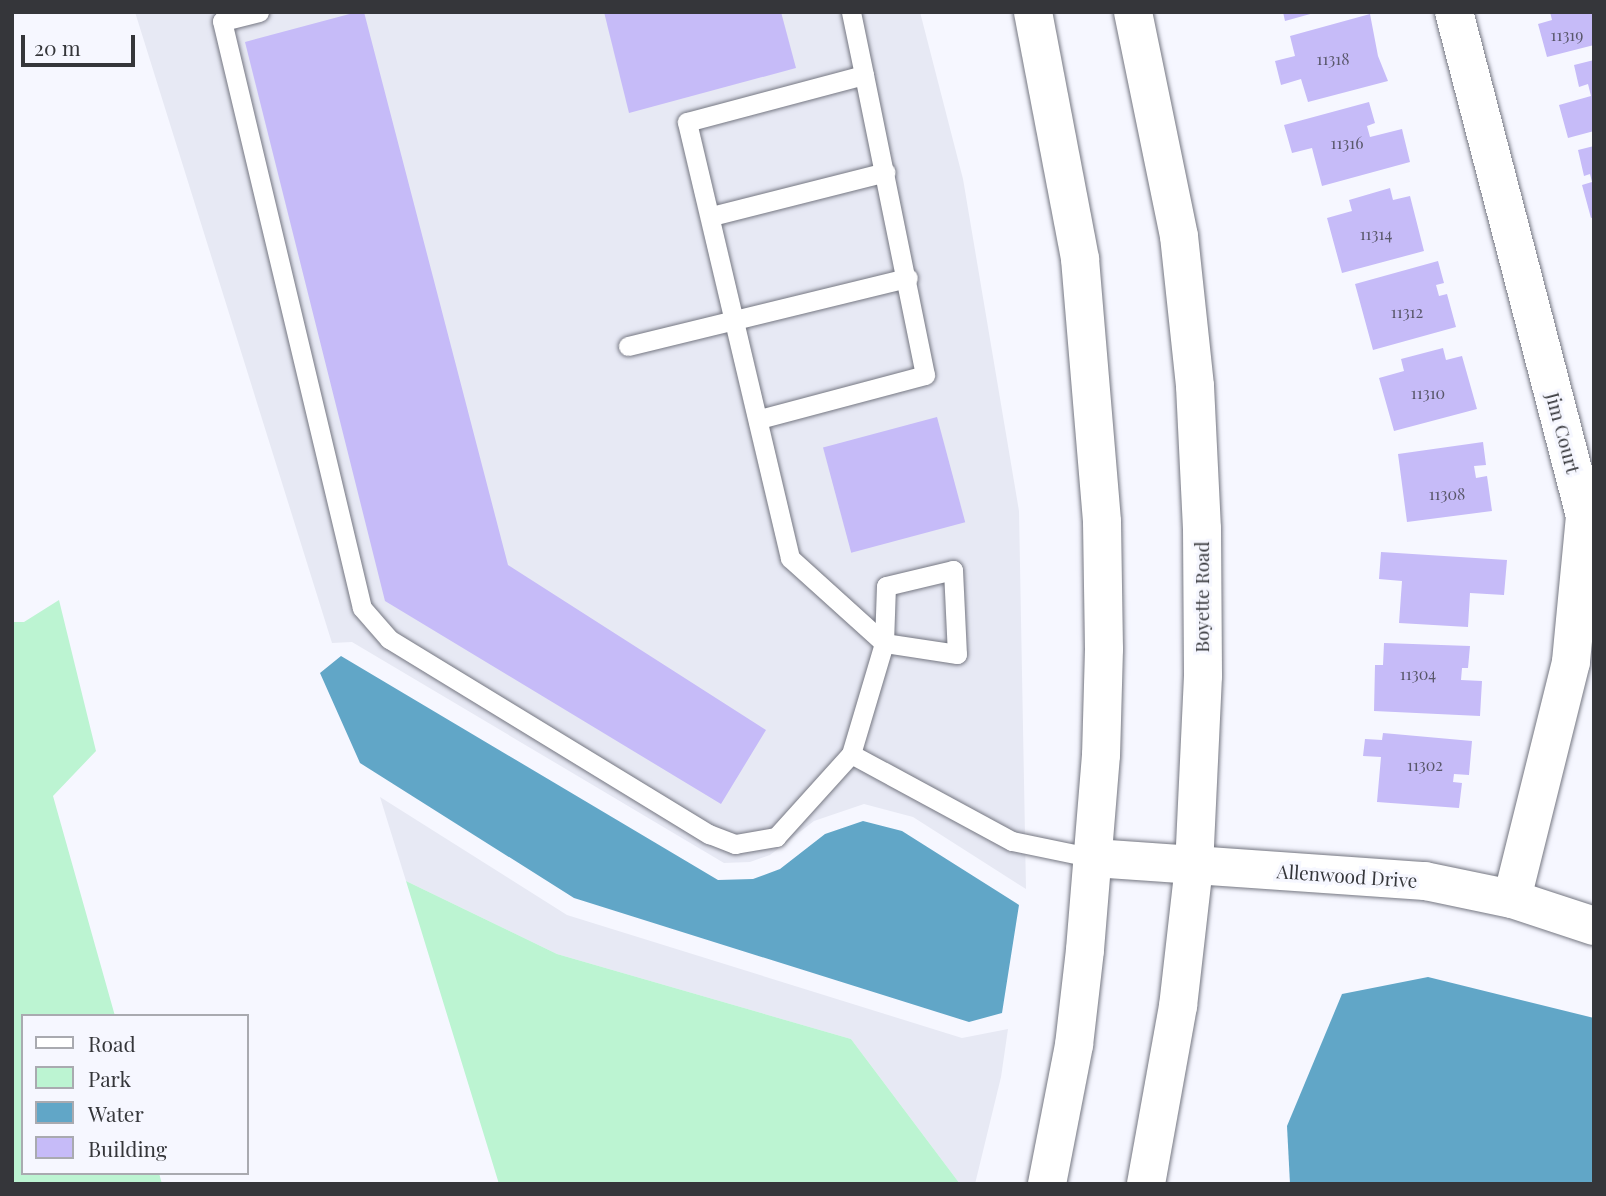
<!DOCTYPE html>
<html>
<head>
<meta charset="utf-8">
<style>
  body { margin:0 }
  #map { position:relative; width:1606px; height:1196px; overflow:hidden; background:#f6f7ff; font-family:"Playfair Display",serif }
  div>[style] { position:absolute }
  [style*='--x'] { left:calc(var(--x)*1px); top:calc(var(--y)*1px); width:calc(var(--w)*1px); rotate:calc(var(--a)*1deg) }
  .built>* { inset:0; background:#e7e9f4 }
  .green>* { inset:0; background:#bcf4d2 }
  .water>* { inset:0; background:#61a6c7 }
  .building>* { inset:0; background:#c6bbf8; transform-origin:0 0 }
  .roads { filter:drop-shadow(0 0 2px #757782) drop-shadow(0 0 2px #757782) }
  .service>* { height:19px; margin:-9.5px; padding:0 9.5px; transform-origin:9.5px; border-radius:9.5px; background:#fff }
  .minor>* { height:38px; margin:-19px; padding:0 19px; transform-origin:19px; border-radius:19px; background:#fff }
  .secondary>* { height:38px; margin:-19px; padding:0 19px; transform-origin:19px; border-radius:19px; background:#fff }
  span { translate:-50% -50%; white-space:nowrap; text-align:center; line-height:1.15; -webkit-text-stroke:6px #f6f7ff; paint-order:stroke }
  .number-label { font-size:16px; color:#59576a }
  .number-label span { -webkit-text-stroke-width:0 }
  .street-label { font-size:19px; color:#35363a }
  .frame { position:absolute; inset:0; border:14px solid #35363a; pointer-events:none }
  .legend { position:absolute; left:21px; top:1014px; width:228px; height:161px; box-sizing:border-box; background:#f6f7ff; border:2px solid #a9aab0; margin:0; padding:9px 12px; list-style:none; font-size:21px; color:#35363a }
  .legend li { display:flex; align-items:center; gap:14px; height:35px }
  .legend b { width:35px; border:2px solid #a9aab0 }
  .scale { position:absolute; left:21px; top:35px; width:114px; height:32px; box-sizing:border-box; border:4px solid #35363a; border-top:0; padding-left:9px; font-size:21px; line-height:24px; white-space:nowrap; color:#35363a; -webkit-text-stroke:5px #f6f7ff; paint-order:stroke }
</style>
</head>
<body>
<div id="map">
  <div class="built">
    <div style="clip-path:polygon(135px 12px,920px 12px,963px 179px,1019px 511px,1026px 889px,913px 817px,864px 804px,814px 821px,770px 855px,750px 862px,724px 863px,352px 642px,332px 643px)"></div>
    <div style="clip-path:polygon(380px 797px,567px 915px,962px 1038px,1008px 1029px,1001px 1077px,975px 1184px,960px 1184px,851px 1039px,557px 954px,406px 881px)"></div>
  </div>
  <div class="green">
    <div style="clip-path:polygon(59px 600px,96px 751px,53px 796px,115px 1016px,23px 1016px,23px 1173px,159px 1173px,162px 1184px,12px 1184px,12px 622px,24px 622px)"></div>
    <div style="clip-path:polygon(406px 881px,557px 954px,851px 1039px,960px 1184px,499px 1184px)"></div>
  </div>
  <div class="water">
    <div style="clip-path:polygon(341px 656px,718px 880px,753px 879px,780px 869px,825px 834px,863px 821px,902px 831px,1019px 905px,1002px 1013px,969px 1022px,574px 898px,360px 763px,320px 673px)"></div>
    <div style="clip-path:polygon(1428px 977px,1594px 1018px,1594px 1184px,1290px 1184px,1287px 1126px,1342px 994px)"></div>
  </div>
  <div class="building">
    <div style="clip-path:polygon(357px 12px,364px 12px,508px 565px,766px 730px,721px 804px,385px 601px,245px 42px)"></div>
    <div style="clip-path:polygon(604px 12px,781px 12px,796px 68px,629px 113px)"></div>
    <div style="clip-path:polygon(1283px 12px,1314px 12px,1314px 13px,1285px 21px)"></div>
    <div style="clip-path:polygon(1550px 12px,1594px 12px,1594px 45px,1547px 57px,1538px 24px,1552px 20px)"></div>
    <div style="clip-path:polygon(1370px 14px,1378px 56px,1388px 81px,1308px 102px,1301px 79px,1281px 85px,1275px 61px,1295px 56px,1290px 36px)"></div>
    <div style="clip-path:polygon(1594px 60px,1594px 131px,1568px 138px,1559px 105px,1591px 96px,1588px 84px,1579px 87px,1574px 65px)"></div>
    <div style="clip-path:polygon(1369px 102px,1375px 123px,1367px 126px,1370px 137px,1402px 129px,1410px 162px,1322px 186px,1312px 148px,1292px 153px,1284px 125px)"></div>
    <div style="clip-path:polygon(1594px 146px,1594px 217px,1591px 218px,1582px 185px,1592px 182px,1590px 174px,1584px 176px,1578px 150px)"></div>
    <div style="clip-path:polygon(1390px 188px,1393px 200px,1410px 196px,1424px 251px,1342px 273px,1327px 218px,1352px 211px,1349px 200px)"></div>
    <div style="clip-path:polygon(1438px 261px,1444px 283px,1436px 285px,1439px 296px,1447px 294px,1456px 327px,1373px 350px,1355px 284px)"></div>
    <div style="clip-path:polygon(1443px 348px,1446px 360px,1462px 356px,1477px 409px,1394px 431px,1379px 378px,1404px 371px,1401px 359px)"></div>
    <div style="left:937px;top:417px;width:109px;height:118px;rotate:75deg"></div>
    <div style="clip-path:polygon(1483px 442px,1486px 465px,1474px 466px,1476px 478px,1487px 476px,1492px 511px,1407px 522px,1398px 454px)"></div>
    <div style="clip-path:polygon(1381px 552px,1507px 560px,1504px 595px,1470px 593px,1468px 627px,1399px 623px,1402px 581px,1379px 579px)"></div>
    <div style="clip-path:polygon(1384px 643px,1470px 646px,1468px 668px,1462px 668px,1461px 680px,1482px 681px,1480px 716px,1374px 711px,1375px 665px,1383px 665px)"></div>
    <div style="clip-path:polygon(1383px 733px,1472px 741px,1469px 775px,1454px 774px,1453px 782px,1462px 783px,1459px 808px,1377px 802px,1381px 757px,1363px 756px,1365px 739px,1382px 740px)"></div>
  </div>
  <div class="roads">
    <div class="service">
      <div style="--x:259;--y:12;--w:38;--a:166"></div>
      <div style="--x:222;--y:21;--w:603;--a:76.59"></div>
      <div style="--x:362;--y:608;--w:41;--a:48.9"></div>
      <div style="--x:389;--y:639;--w:375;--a:31.4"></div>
      <div style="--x:709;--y:834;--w:28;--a:21"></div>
      <div style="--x:735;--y:844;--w:42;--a:-9.7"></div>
      <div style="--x:776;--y:837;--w:112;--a:-47.9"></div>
      <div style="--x:851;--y:754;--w:116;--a:-73.4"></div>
      <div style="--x:884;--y:643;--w:127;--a:-137.9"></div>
      <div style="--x:790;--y:558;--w:448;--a:-103.3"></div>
      <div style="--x:687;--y:122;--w:183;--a:-14.9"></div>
      <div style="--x:864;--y:75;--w:306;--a:78.5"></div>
      <div style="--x:925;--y:375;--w:171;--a:165.1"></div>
      <div style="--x:851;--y:12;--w:64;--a:78.3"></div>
      <div style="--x:712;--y:216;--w:179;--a:-14.2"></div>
      <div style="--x:628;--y:346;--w:288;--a:-13.7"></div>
      <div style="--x:953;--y:570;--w:84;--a:87.3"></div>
      <div style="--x:957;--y:654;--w:74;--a:-171.4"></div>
      <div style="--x:884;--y:643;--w:57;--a:-88"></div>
      <div style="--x:886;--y:586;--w:69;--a:-13.4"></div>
      <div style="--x:851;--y:754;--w:183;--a:28.4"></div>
      <div style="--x:1012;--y:841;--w:84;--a:11.7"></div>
    </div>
    <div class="minor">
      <div style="--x:1454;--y:12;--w:521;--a:75.43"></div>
      <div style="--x:1585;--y:516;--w:147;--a:95.5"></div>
      <div style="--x:1571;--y:662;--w:244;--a:104"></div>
      <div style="--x:1094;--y:858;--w:332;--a:4"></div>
      <div style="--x:1425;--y:881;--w:89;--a:11.7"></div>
      <div style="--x:1512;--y:899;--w:86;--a:18.2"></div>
    </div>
    <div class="secondary">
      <div style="--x:1033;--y:12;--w:251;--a:79.2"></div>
      <div style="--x:1080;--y:259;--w:264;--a:85.2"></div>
      <div style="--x:1102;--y:522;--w:127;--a:89.1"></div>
      <div style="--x:1104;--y:649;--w:106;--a:91.6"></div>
      <div style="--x:1101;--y:755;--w:196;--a:94.7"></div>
      <div style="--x:1085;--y:950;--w:96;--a:96.6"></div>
      <div style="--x:1074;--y:1045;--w:142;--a:101"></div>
      <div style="--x:1133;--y:12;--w:229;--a:78.4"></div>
      <div style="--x:1179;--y:236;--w:151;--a:83.9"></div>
      <div style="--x:1195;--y:386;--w:143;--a:87.2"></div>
      <div style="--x:1202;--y:529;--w:147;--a:89.6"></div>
      <div style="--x:1203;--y:676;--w:190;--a:92.7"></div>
      <div style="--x:1194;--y:866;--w:141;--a:96.5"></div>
      <div style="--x:1178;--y:1006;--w:181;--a:100.2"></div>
    </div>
  </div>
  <div class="number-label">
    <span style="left:1567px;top:35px">11319</span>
    <span style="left:1333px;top:59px">11318</span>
    <span style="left:1347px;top:143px">11316</span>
    <span style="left:1376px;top:234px">11314</span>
    <span style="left:1407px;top:312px">11312</span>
    <span style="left:1428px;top:393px">11310</span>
    <span style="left:1447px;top:494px">11308</span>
    <span style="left:1418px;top:674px">11304</span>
    <span style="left:1425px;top:765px">11302</span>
  </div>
  <div class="street-label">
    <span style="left:1563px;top:433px;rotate:75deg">Jim Court</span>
    <span style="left:1202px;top:597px;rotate:-90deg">Boyette Road</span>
    <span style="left:1347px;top:876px;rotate:4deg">Allenwood Drive</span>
  </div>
  <div class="frame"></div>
  <ul class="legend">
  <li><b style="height:9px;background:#fff"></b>Road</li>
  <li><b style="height:19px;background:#bcf4d2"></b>Park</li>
  <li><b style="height:19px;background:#61a6c7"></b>Water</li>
  <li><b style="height:19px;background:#c6bbf8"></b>Building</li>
  </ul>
  <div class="scale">20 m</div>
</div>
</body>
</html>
